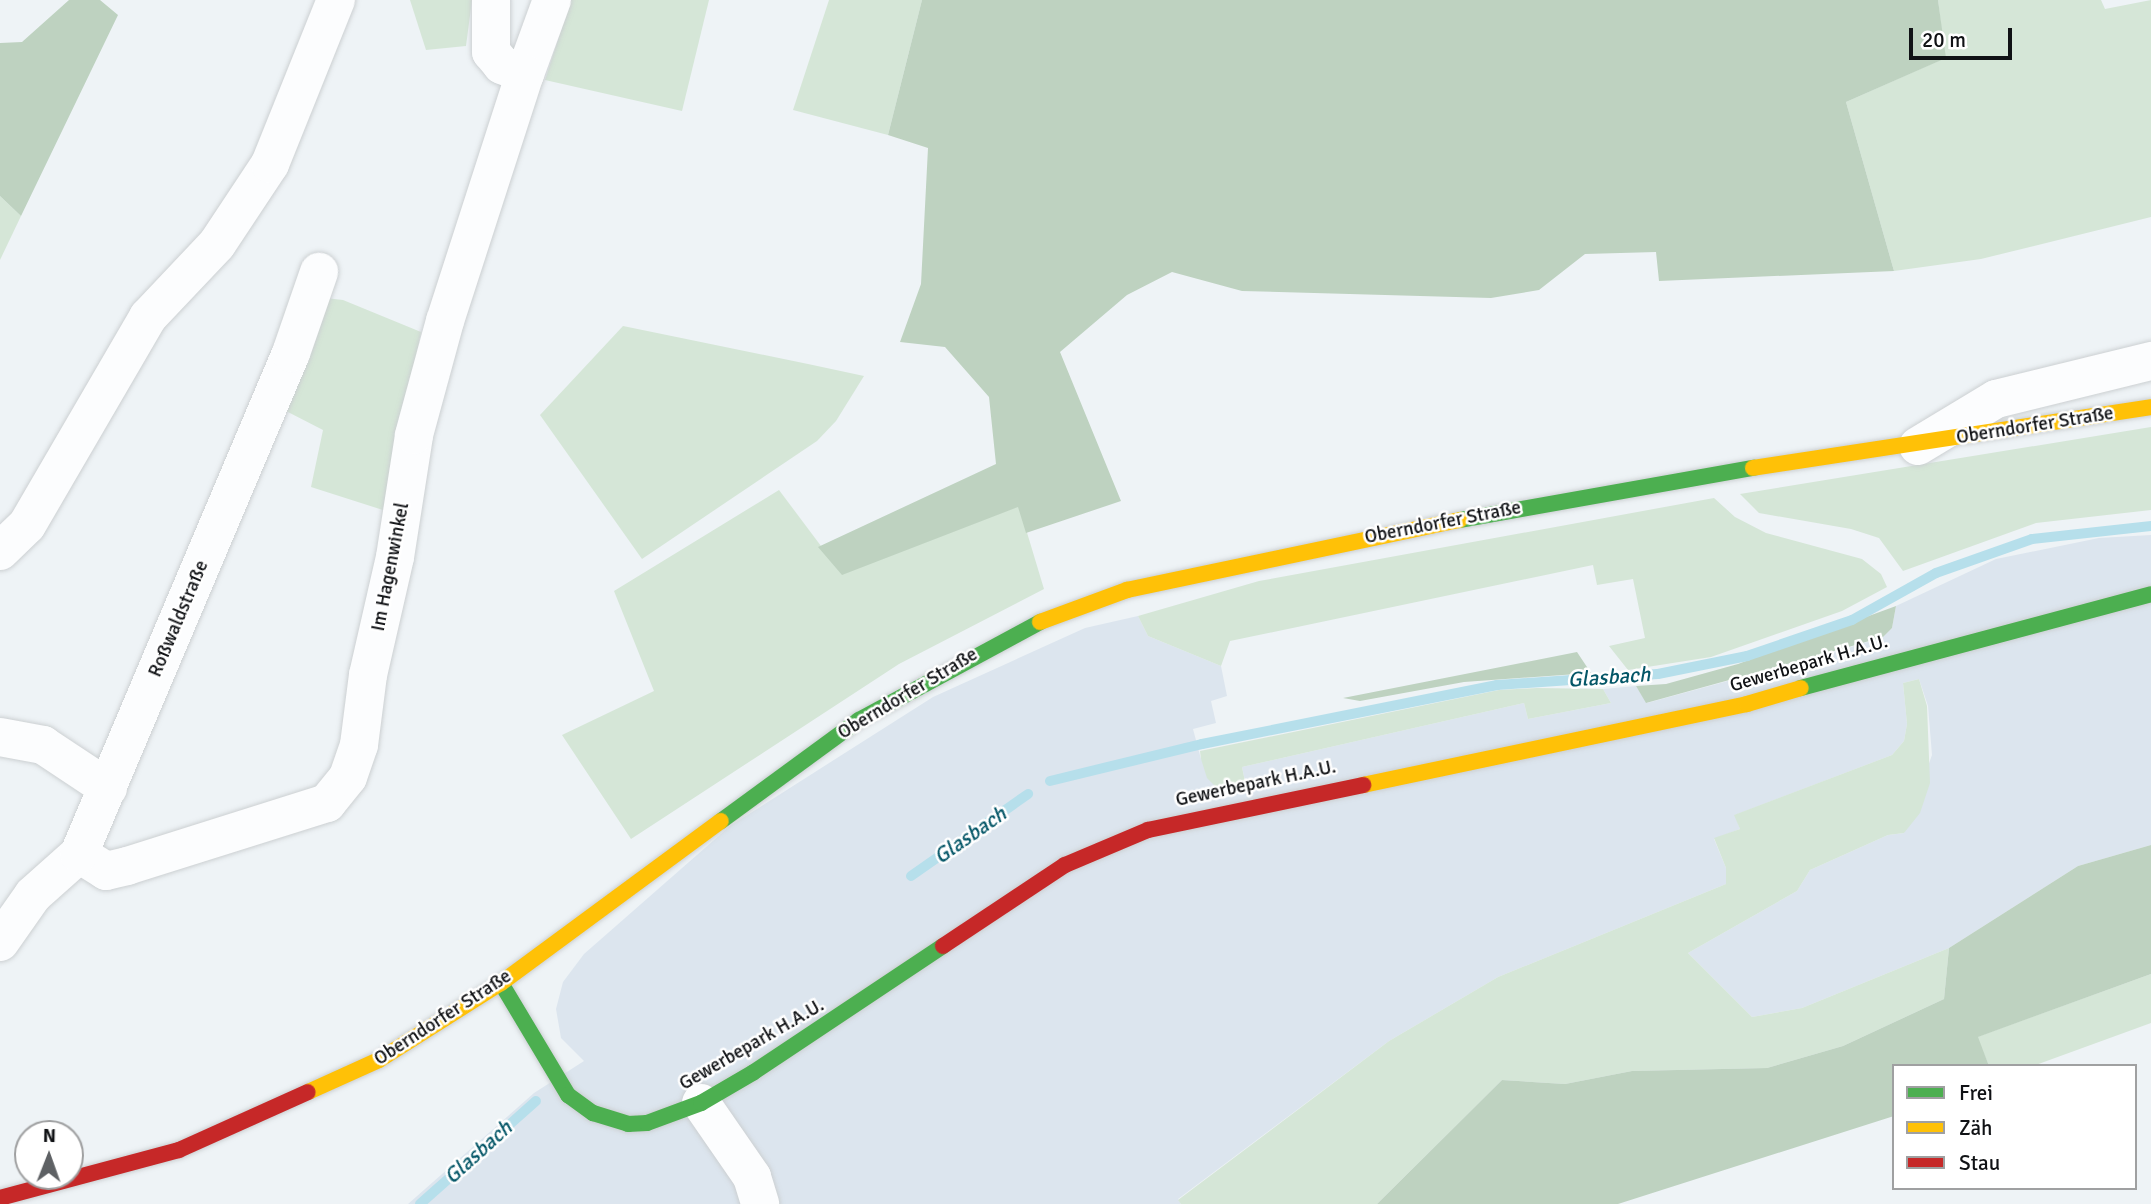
<!DOCTYPE html>
<html>
<head>
<meta charset="utf-8">
<style>
  body { margin:0 }
  #map { position:relative; width:2151px; height:1204px; overflow:hidden; background:#eef3f6; font-family:Signika,sans-serif }
  div>[style] { position:absolute }
  [style*='--x'] { left:calc(var(--x)*1px); top:calc(var(--y)*1px); width:calc(var(--w)*1px); rotate:calc(var(--a)*1deg) }
  .built>* { inset:0; background:#dce5ee }
  .green>* { inset:0; background:#d5e6d7 }
  .forest>* { inset:0; background:#bed2c0 }
  .stream>* { height:10px; margin:-5px; padding:0 5px; transform-origin:5px; border-radius:5px; background:#b6dfeb }
  .roads { filter:drop-shadow(0 0 2px #ccd0d2) drop-shadow(0 0 2px #ccd0d2) }
  .street>* { height:38px; margin:-19px; padding:0 19px; transform-origin:19px; border-radius:19px; background:#fcfdfe }
  .fast>* { height:16px; margin:-8px; padding:0 8px; transform-origin:8px; border-radius:8px; background:#4caf50 }
  .slow>* { height:16px; margin:-8px; padding:0 8px; transform-origin:8px; border-radius:8px; background:#ffc107 }
  .jam>* { height:16px; margin:-8px; padding:0 8px; transform-origin:8px; border-radius:8px; background:#c62828 }
  span { translate:-50% -50%; white-space:nowrap; text-align:center; line-height:1.15; -webkit-text-stroke:5px #fff; paint-order:stroke }
  .street-label { font-size:19px; color:#101215 }
  .water-label { font-size:21px; color:#045667; font-style:italic }
  .legend { position:absolute; left:1892px; top:1064px; width:245px; height:126px; box-sizing:border-box; background:#fff; border:2px solid #9fa0a1; margin:0; padding:9px 12px; list-style:none; font-size:21px; color:#101215 }
  .legend li { display:flex; align-items:center; gap:14px; height:35px }
  .legend b { width:35px; border:2px solid #9fa0a1 }
  .north { position:absolute; left:14px; top:1120px; width:70px; height:70px; box-sizing:border-box; background:#fff; border:2px solid #9fa0a1; border-radius:50%; rotate:1deg; font-size:19px; font-weight:700; line-height:28px; text-align:center; color:#101215 }
  .north::after { content:''; display:block; margin:auto; width:24px; height:32px; background:#5e6164; clip-path:polygon(50% 0,100% 100%,50% 72%,0 100%) }
  .scale { position:absolute; left:1909px; top:28px; width:103px; height:32px; box-sizing:border-box; border:4px solid #101215; border-top:0; padding-left:9px; font-size:21px; line-height:24px; white-space:nowrap; color:#101215; -webkit-text-stroke:5px #fff; paint-order:stroke }
</style>
</head>
<body>
<div id="map">
  <div class="built">
    <div style="clip-path:polygon(2151px 535px,2151px 845px,2078px 866px,1949px 948px,1802px 1008px,1752px 1017px,1688px 953px,1797px 891px,1810px 870px,1888px 835px,1904px 833px,1932px 755px,1928px 706px,1919px 679px,1903px 683px,1907px 724px,1904px 741px,1892px 755px,1735px 815px,1740px 829px,1714px 839px,1726px 868px,1726px 884px,1498px 977px,1389px 1041px,1178px 1199px,1181px 1204px,408px 1204px,534px 1093px,584px 1061px,561px 1038px,556px 1009px,563px 982px,584px 954px,730px 826px,933px 697px,1085px 628px,1138px 616px,1148px 636px,1221px 666px,1227px 696px,1211px 701px,1216px 723px,1193px 729px,1201px 759px,1247px 790px,1242px 767px,1524px 703px,1528px 719px,1611px 703px,1603px 689px,1636px 686px,1647px 703px,1845px 649px,1883px 637px,1892px 628px,1896px 606px,1996px 559px,2099px 538px)"></div>
  </div>
  <div class="green">
    <div style="clip-path:polygon(410px 0,472px 0,466px 46px,426px 50px)"></div>
    <div style="clip-path:polygon(571px 0,709px 0,682px 111px,545px 80px)"></div>
    <div style="clip-path:polygon(829px 0,922px 0,888px 135px,793px 110px)"></div>
    <div style="clip-path:polygon(1938px 0,2101px 0,2105px 9px,2151px 0,2151px 217px,1981px 259px,1894px 271px,1846px 102px,1945px 58px)"></div>
    <div style="clip-path:polygon(0 196px,21px 216px,0 260px)"></div>
    <div style="clip-path:polygon(316px 297px,343px 300px,421px 332px,386px 511px,311px 487px,323px 430px,286px 411px)"></div>
    <div style="clip-path:polygon(623px 326px,808px 364px,864px 376px,836px 421px,817px 441px,642px 559px,540px 415px)"></div>
    <div style="clip-path:polygon(2151px 427px,2151px 510px,2036px 523px,1903px 571px,1879px 538px,1851px 529px,1759px 513px,1740px 494px)"></div>
    <div style="clip-path:polygon(779px 490px,842px 574px,1019px 506px,1044px 589px,899px 664px,631px 839px,562px 735px,654px 691px,614px 591px)"></div>
    <div style="clip-path:polygon(1714px 498px,1735px 517px,1766px 533px,1862px 559px,1881px 574px,1887px 587px,1842px 611px,1711px 657px,1628px 670px,1609px 646px,1645px 638px,1633px 579px,1597px 585px,1593px 565px,1230px 641px,1221px 666px,1148px 636px,1138px 616px,1259px 581px)"></div>
    <div style="clip-path:polygon(1919px 679px,1927px 706px,1930px 783px,1920px 813px,1904px 833px,1888px 835px,1810px 870px,1797px 891px,1688px 953px,1752px 1017px,1802px 1008px,1949px 948px,1944px 999px,1843px 1046px,1767px 1068px,1632px 1071px,1565px 1084px,1502px 1080px,1377px 1204px,1181px 1204px,1178px 1200px,1389px 1041px,1498px 977px,1726px 884px,1726px 868px,1714px 838px,1740px 829px,1734px 815px,1892px 755px,1904px 741px,1907px 724px,1903px 683px)"></div>
    <div style="clip-path:polygon(1537px 688px,1603px 689px,1611px 703px,1528px 719px,1524px 703px,1242px 767px,1247px 791px,1218px 789px,1207px 778px,1201px 759px,1200px 751px,1499px 690px)"></div>
    <div style="clip-path:polygon(2151px 974px,2151px 1023px,2033px 1066px,1989px 1066px,1977px 1037px)"></div>
  </div>
  <div class="forest">
    <div style="clip-path:polygon(69px 0,100px 0,118px 15px,21px 216px,0 196px,0 43px,22px 42px)"></div>
    <div style="clip-path:polygon(922px 0,1938px 0,1946px 58px,1846px 102px,1894px 271px,1659px 281px,1656px 252px,1585px 254px,1539px 290px,1491px 298px,1242px 291px,1172px 272px,1127px 295px,1060px 352px,1121px 501px,1026px 533px,1018px 507px,842px 575px,818px 547px,996px 464px,989px 397px,945px 347px,900px 342px,921px 284px,928px 148px,888px 135px)"></div>
    <div style="clip-path:polygon(1896px 606px,1892px 628px,1883px 637px,1845px 648px,1646px 703px,1636px 686px,1666px 684px,1738px 664px)"></div>
    <div style="clip-path:polygon(1577px 652px,1591px 673px,1464px 682px,1360px 701px,1343px 698px)"></div>
    <div style="clip-path:polygon(2151px 845px,2151px 974px,1978px 1037px,1989px 1066px,1894px 1066px,1894px 1116px,1618px 1204px,1377px 1204px,1502px 1080px,1565px 1084px,1632px 1071px,1767px 1068px,1843px 1046px,1944px 999px,1949px 948px,2078px 866px)"></div>
  </div>
  <div class="stream">
    <div style="--x:1050;--y:781;--w:156;--a:-13.7"></div>
    <div style="--x:1202;--y:744;--w:301;--a:-11.3"></div>
    <div style="--x:1497;--y:685;--w:161;--a:-3.9"></div>
    <div style="--x:1658;--y:674;--w:91;--a:-11.4"></div>
    <div style="--x:1747;--y:656;--w:111;--a:-18.9"></div>
    <div style="--x:1852;--y:620;--w:96;--a:-29.2"></div>
    <div style="--x:1936;--y:573;--w:102;--a:-19.5"></div>
    <div style="--x:2032;--y:539;--w:120;--a:-6.2"></div>
    <div style="--x:911;--y:876;--w:143;--a:-35"></div>
    <div style="--x:420;--y:1204;--w:155;--a:-41.6"></div>
  </div>
  <div class="roads">
    <div class="street">
      <div style="--x:525;--y:74;--w:79;--a:-70"></div>
      <div style="--x:1918;--y:446;--w:91;--a:-31.1"></div>
      <div style="--x:1996;--y:399;--w:160;--a:-13.8"></div>
      <div style="--x:0;--y:551;--w:37;--a:-44"></div>
      <div style="--x:27;--y:525;--w:241;--a:-59.8"></div>
      <div style="--x:148;--y:317;--w:100;--a:-46.6"></div>
      <div style="--x:217;--y:244;--w:96;--a:-56.5"></div>
      <div style="--x:270;--y:164;--w:177;--a:-68.1"></div>
      <div style="--x:0;--y:737;--w:44;--a:10.5"></div>
      <div style="--x:43;--y:745;--w:78;--a:33.5"></div>
      <div style="--x:79;--y:854;--w:32;--a:32"></div>
      <div style="--x:106;--y:871;--w:22;--a:-13"></div>
      <div style="--x:127;--y:866;--w:210;--a:-17.5"></div>
      <div style="--x:327;--y:803;--w:33;--a:-51"></div>
      <div style="--x:348;--y:777;--w:34;--a:-71"></div>
      <div style="--x:359;--y:745;--w:71;--a:-82.7"></div>
      <div style="--x:368;--y:675;--w:121;--a:-77.1"></div>
      <div style="--x:395;--y:557;--w:123;--a:-81.1"></div>
      <div style="--x:414;--y:435;--w:118;--a:-74.8"></div>
      <div style="--x:445;--y:321;--w:260;--a:-72.1"></div>
      <div style="--x:525;--y:74;--w:25;--a:-159"></div>
      <div style="--x:502;--y:65;--w:17;--a:-130"></div>
      <div style="--x:491;--y:52;--w:52;--a:-90"></div>
      <div style="--x:0;--y:942;--w:57;--a:-54.9"></div>
      <div style="--x:33;--y:895;--w:62;--a:-41.7"></div>
      <div style="--x:79;--y:854;--w:544;--a:-67.06"></div>
      <div style="--x:291;--y:353;--w:86;--a:-70.9"></div>
      <div style="--x:701;--y:1103;--w:90;--a:55.4"></div>
      <div style="--x:752;--y:1177;--w:28;--a:73"></div>
    </div>
    <div class="fast">
      <div style="--x:1460;--y:520;--w:298;--a:-10.1"></div>
      <div style="--x:1801;--y:688;--w:362;--a:-15"></div>
      <div style="--x:721;--y:821;--w:171;--a:-36.2"></div>
      <div style="--x:859;--y:720;--w:206;--a:-28.4"></div>
      <div style="--x:501;--y:983;--w:131;--a:59.1"></div>
      <div style="--x:568;--y:1095;--w:31;--a:36"></div>
      <div style="--x:593;--y:1113;--w:37;--a:17"></div>
      <div style="--x:628;--y:1124;--w:19;--a:-3"></div>
      <div style="--x:647;--y:1123;--w:58;--a:-20.3"></div>
      <div style="--x:701;--y:1103;--w:61;--a:-30.3"></div>
      <div style="--x:754;--y:1072;--w:227;--a:-33.7"></div>
    </div>
    <div class="slow">
      <div style="--x:1753;--y:468;--w:403;--a:-8.7"></div>
      <div style="--x:1040;--y:622;--w:93;--a:-20.2"></div>
      <div style="--x:1127;--y:590;--w:340;--a:-11.9"></div>
      <div style="--x:1363;--y:785;--w:392;--a:-11.9"></div>
      <div style="--x:1747;--y:704;--w:56;--a:-16.5"></div>
      <div style="--x:308;--y:1092;--w:78;--a:-24.3"></div>
      <div style="--x:379;--y:1060;--w:144;--a:-32.3"></div>
      <div style="--x:501;--y:983;--w:273;--a:-36.4"></div>
    </div>
    <div class="jam">
      <div style="--x:943;--y:946;--w:146;--a:-33.6"></div>
      <div style="--x:1065;--y:865;--w:90;--a:-22.9"></div>
      <div style="--x:1148;--y:830;--w:220;--a:-11.8"></div>
      <div style="--x:0;--y:1198;--w:185;--a:-15"></div>
      <div style="--x:179;--y:1150;--w:141;--a:-24.2"></div>
    </div>
  </div>
  <div class="street-label">
    <span style="left:2035px;top:426px;rotate:-9deg">Oberndorfer Straße</span>
    <span style="left:1443px;top:523px;rotate:-11deg">Oberndorfer Straße</span>
    <span style="left:391px;top:567px;rotate:-79deg">Im Hagenwinkel</span>
    <span style="left:179px;top:619px;rotate:-67deg">Roßwaldstraße</span>
    <span style="left:1809px;top:664px;rotate:-16deg">Gewerbepark H.A.U.</span>
    <span style="left:908px;top:694px;rotate:-31deg">Oberndorfer Straße</span>
    <span style="left:1256px;top:784px;rotate:-12deg">Gewerbepark H.A.U.</span>
    <span style="left:443px;top:1018px;rotate:-33deg">Oberndorfer Straße</span>
    <span style="left:752px;top:1045px;rotate:-30deg">Gewerbepark H.A.U.</span>
  </div>
  <div class="water-label">
    <span style="left:1609px;top:677px;rotate:-4deg">Glasbach</span>
    <span style="left:970px;top:835px;rotate:-35deg">Glasbach</span>
    <span style="left:478px;top:1152px;rotate:-42deg">Glasbach</span>
  </div>
  <ul class="legend">
  <li><b style="height:9px;background:#4caf50"></b>Frei</li>
  <li><b style="height:9px;background:#ffc107"></b>Zäh</li>
  <li><b style="height:9px;background:#c62828"></b>Stau</li>
  </ul>
  <div class="north">N</div>
  <div class="scale">20 m</div>
</div>
</body>
</html>
